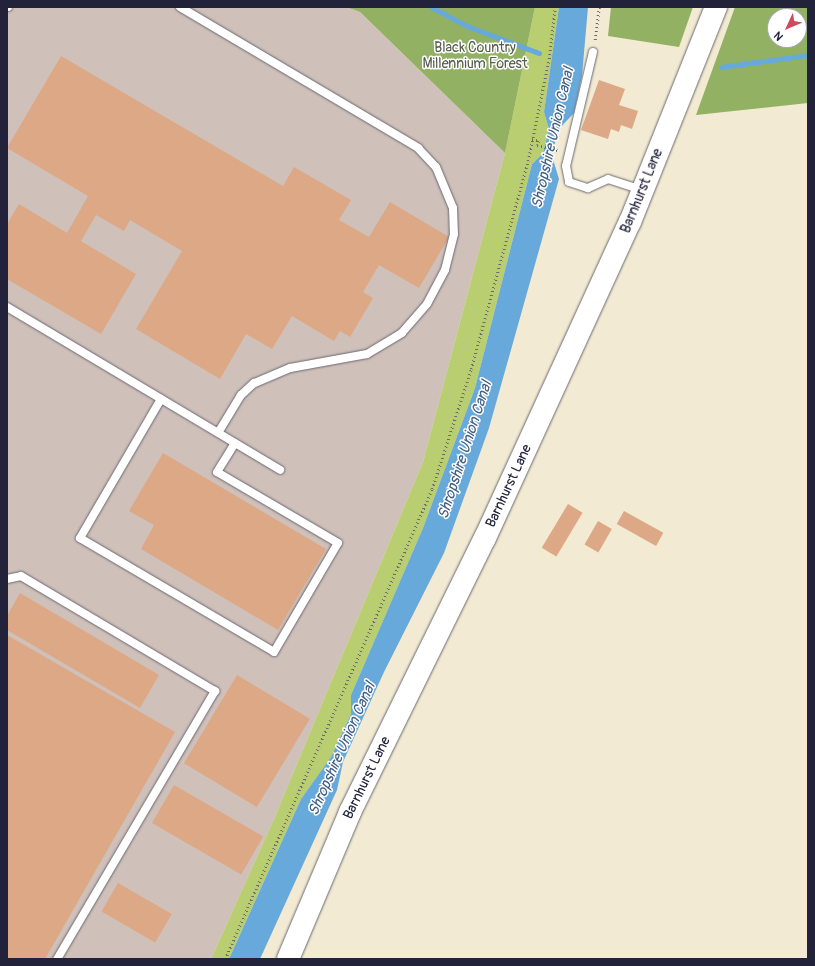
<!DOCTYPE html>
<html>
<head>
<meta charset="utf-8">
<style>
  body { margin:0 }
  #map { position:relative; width:815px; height:966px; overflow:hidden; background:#f2ead2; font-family:Pangolin,sans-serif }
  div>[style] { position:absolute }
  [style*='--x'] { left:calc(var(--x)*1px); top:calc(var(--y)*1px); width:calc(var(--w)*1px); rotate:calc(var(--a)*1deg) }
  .industrial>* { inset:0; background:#cfc0ba }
  .green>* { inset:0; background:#b9ce71 }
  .forest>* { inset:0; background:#92b163 }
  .water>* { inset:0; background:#67a9db }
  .stream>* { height:5px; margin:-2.5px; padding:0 2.5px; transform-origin:2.5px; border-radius:2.5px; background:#67a9db }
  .building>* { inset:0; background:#dca885; transform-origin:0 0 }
  .path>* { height:2.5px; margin-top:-1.25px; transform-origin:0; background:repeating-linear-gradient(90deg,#6b6870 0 1px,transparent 0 4px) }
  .roads { filter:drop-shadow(0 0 1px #6b6870) drop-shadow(0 0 1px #6b6870) }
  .lane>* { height:8px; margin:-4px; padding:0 4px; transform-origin:4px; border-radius:4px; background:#fff }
  .secondary>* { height:22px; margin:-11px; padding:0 11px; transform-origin:11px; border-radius:11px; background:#fff }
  span { translate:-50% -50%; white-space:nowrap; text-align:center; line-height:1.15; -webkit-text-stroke:3px #fff; paint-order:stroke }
  .park-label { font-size:14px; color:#575e4e }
  .street-label { font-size:14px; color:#22223b }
  .water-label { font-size:15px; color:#415f83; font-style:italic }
  .frame { position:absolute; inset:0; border:8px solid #22223b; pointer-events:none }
  .north { position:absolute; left:767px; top:8px; width:40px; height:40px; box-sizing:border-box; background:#fff; border:1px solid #a7a7b1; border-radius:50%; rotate:226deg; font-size:11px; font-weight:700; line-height:16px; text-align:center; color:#22223b }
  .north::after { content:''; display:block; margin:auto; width:14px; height:18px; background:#d1495b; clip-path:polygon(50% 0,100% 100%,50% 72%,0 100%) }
</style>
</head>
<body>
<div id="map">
  <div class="industrial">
    <div style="clip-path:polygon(7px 7px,346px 7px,360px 12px,505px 153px,423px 462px,274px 819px,211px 959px,7px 959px)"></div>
  </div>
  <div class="green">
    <div style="clip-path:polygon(535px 7px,559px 7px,544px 112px,549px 129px,543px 153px,532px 164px,475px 388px,423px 528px,351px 695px,351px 714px,331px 757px,301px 799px,229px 959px,211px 959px,274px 819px,423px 462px,505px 153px)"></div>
  </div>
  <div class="forest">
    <div style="clip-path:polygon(346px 7px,535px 7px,505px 153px,360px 12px)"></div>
    <div style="clip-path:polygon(611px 7px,693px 7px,679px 47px,608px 36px)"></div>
    <div style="clip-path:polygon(evenodd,735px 7px,808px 7px,808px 103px,696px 115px,735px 7px,775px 16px,799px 16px,799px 40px,775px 40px,775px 16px)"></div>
  </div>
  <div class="water">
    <div style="clip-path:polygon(559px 7px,588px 7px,582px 76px,574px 113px,558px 130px,552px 156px,559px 179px,489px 428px,444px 553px,384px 672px,343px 762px,337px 790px,260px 959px,229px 959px,301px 799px,331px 757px,351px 714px,351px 695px,423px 528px,475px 388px,532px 164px,543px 153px,549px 129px,544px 112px)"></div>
  </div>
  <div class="stream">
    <div style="--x:431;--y:7;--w:41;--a:27.8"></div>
    <div style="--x:467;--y:26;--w:77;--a:20.6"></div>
    <div style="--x:721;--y:67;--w:88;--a:-7.9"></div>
  </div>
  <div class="building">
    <div style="clip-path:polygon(61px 56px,283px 186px,294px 167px,351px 200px,339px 220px,369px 237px,390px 202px,449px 237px,419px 288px,379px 265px,363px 292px,373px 298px,350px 337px,340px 331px,334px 341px,292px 316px,272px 349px,246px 334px,220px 379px,136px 329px,182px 251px,130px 220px,124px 231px,96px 215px,81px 241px,136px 274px,101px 334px,7px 279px,7px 224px,19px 204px,67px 233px,88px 196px,7px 148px)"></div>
    <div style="clip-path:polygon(599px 80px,625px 89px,619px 105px,638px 111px,632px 129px,621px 125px,619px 132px,611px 129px,608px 139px,581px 130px)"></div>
    <div style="clip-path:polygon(163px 453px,326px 549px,278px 630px,141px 549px,154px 525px,129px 511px)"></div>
    <div style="left:568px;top:504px;width:17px;height:51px;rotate:31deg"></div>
    <div style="left:624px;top:511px;width:45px;height:15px;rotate:29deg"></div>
    <div style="left:598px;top:521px;width:16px;height:27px;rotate:30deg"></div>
    <div style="clip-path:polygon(20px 593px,159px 675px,140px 708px,7px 630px,7px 616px)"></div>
    <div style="clip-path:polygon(7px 635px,175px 732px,45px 959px,7px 959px)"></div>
    <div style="left:237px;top:675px;width:85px;height:103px;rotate:31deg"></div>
    <div style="left:174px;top:785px;width:103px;height:44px;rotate:30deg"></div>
    <div style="left:118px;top:883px;width:62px;height:33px;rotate:30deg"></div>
  </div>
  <div class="path">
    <div style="--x:595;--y:40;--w:33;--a:-83"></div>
    <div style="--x:532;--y:139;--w:7;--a:16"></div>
    <div style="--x:539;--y:141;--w:4;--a:117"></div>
    <div style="--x:537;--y:145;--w:21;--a:14"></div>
    <div style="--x:225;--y:959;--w:514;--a:-66.23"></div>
    <div style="--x:432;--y:489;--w:126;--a:-72"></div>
    <div style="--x:471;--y:369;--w:216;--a:-74.7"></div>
    <div style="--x:528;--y:161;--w:104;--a:-78.4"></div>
    <div style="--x:549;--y:59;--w:52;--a:-83.4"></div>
  </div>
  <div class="roads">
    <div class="lane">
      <div style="--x:7;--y:7;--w:1;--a:0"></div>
      <div style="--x:180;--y:7;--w:277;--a:30.6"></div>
      <div style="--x:418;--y:148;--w:26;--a:47"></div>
      <div style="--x:436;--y:167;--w:44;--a:67.5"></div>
      <div style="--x:453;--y:208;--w:26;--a:88"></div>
      <div style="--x:454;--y:234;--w:37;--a:104"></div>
      <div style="--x:445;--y:270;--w:38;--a:118"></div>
      <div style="--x:427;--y:304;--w:38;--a:131"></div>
      <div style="--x:402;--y:333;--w:41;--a:149"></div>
      <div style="--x:367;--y:354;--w:78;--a:169.7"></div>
      <div style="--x:290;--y:368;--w:39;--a:157"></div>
      <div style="--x:254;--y:383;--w:18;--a:137"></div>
      <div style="--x:241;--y:395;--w:44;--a:121.2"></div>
      <div style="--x:593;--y:52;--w:117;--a:103.3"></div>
      <div style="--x:566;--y:166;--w:16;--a:79"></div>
      <div style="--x:569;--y:182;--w:20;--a:18"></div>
      <div style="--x:588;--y:188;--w:22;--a:-24"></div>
      <div style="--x:608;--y:179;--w:36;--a:18"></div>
      <div style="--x:7;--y:307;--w:318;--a:30.8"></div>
      <div style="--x:161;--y:399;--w:161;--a:120.2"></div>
      <div style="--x:80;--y:538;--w:225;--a:30.4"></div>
      <div style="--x:274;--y:652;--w:126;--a:-59.6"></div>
      <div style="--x:338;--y:543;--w:140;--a:-149.6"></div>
      <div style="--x:217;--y:472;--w:34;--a:-58"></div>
      <div style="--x:7;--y:579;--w:14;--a:-12"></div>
      <div style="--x:21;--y:576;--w:226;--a:30.7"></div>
      <div style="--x:215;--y:691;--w:311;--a:120.5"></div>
    </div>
    <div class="secondary">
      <div style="--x:288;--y:959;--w:160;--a:-67.1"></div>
      <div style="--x:350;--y:812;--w:305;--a:-63.8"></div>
      <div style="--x:485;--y:538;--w:348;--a:-65.4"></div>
      <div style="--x:630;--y:222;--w:232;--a:-68.2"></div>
    </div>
  </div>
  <div class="park-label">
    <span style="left:475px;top:56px">Black Country<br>Millennium Forest</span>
  </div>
  <div class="street-label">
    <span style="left:642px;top:191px;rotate:-68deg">Barnhurst Lane</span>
    <span style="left:509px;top:486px;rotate:-65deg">Barnhurst Lane</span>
    <span style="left:367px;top:778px;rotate:-64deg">Barnhurst Lane</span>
  </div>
  <div class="water-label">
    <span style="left:553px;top:138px;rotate:-77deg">Shropshire Union Canal</span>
    <span style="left:465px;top:450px;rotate:-72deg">Shropshire Union Canal</span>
    <span style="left:342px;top:749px;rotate:-66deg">Shropshire Union Canal</span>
  </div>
  <div class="frame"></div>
  <div class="north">N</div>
</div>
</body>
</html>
